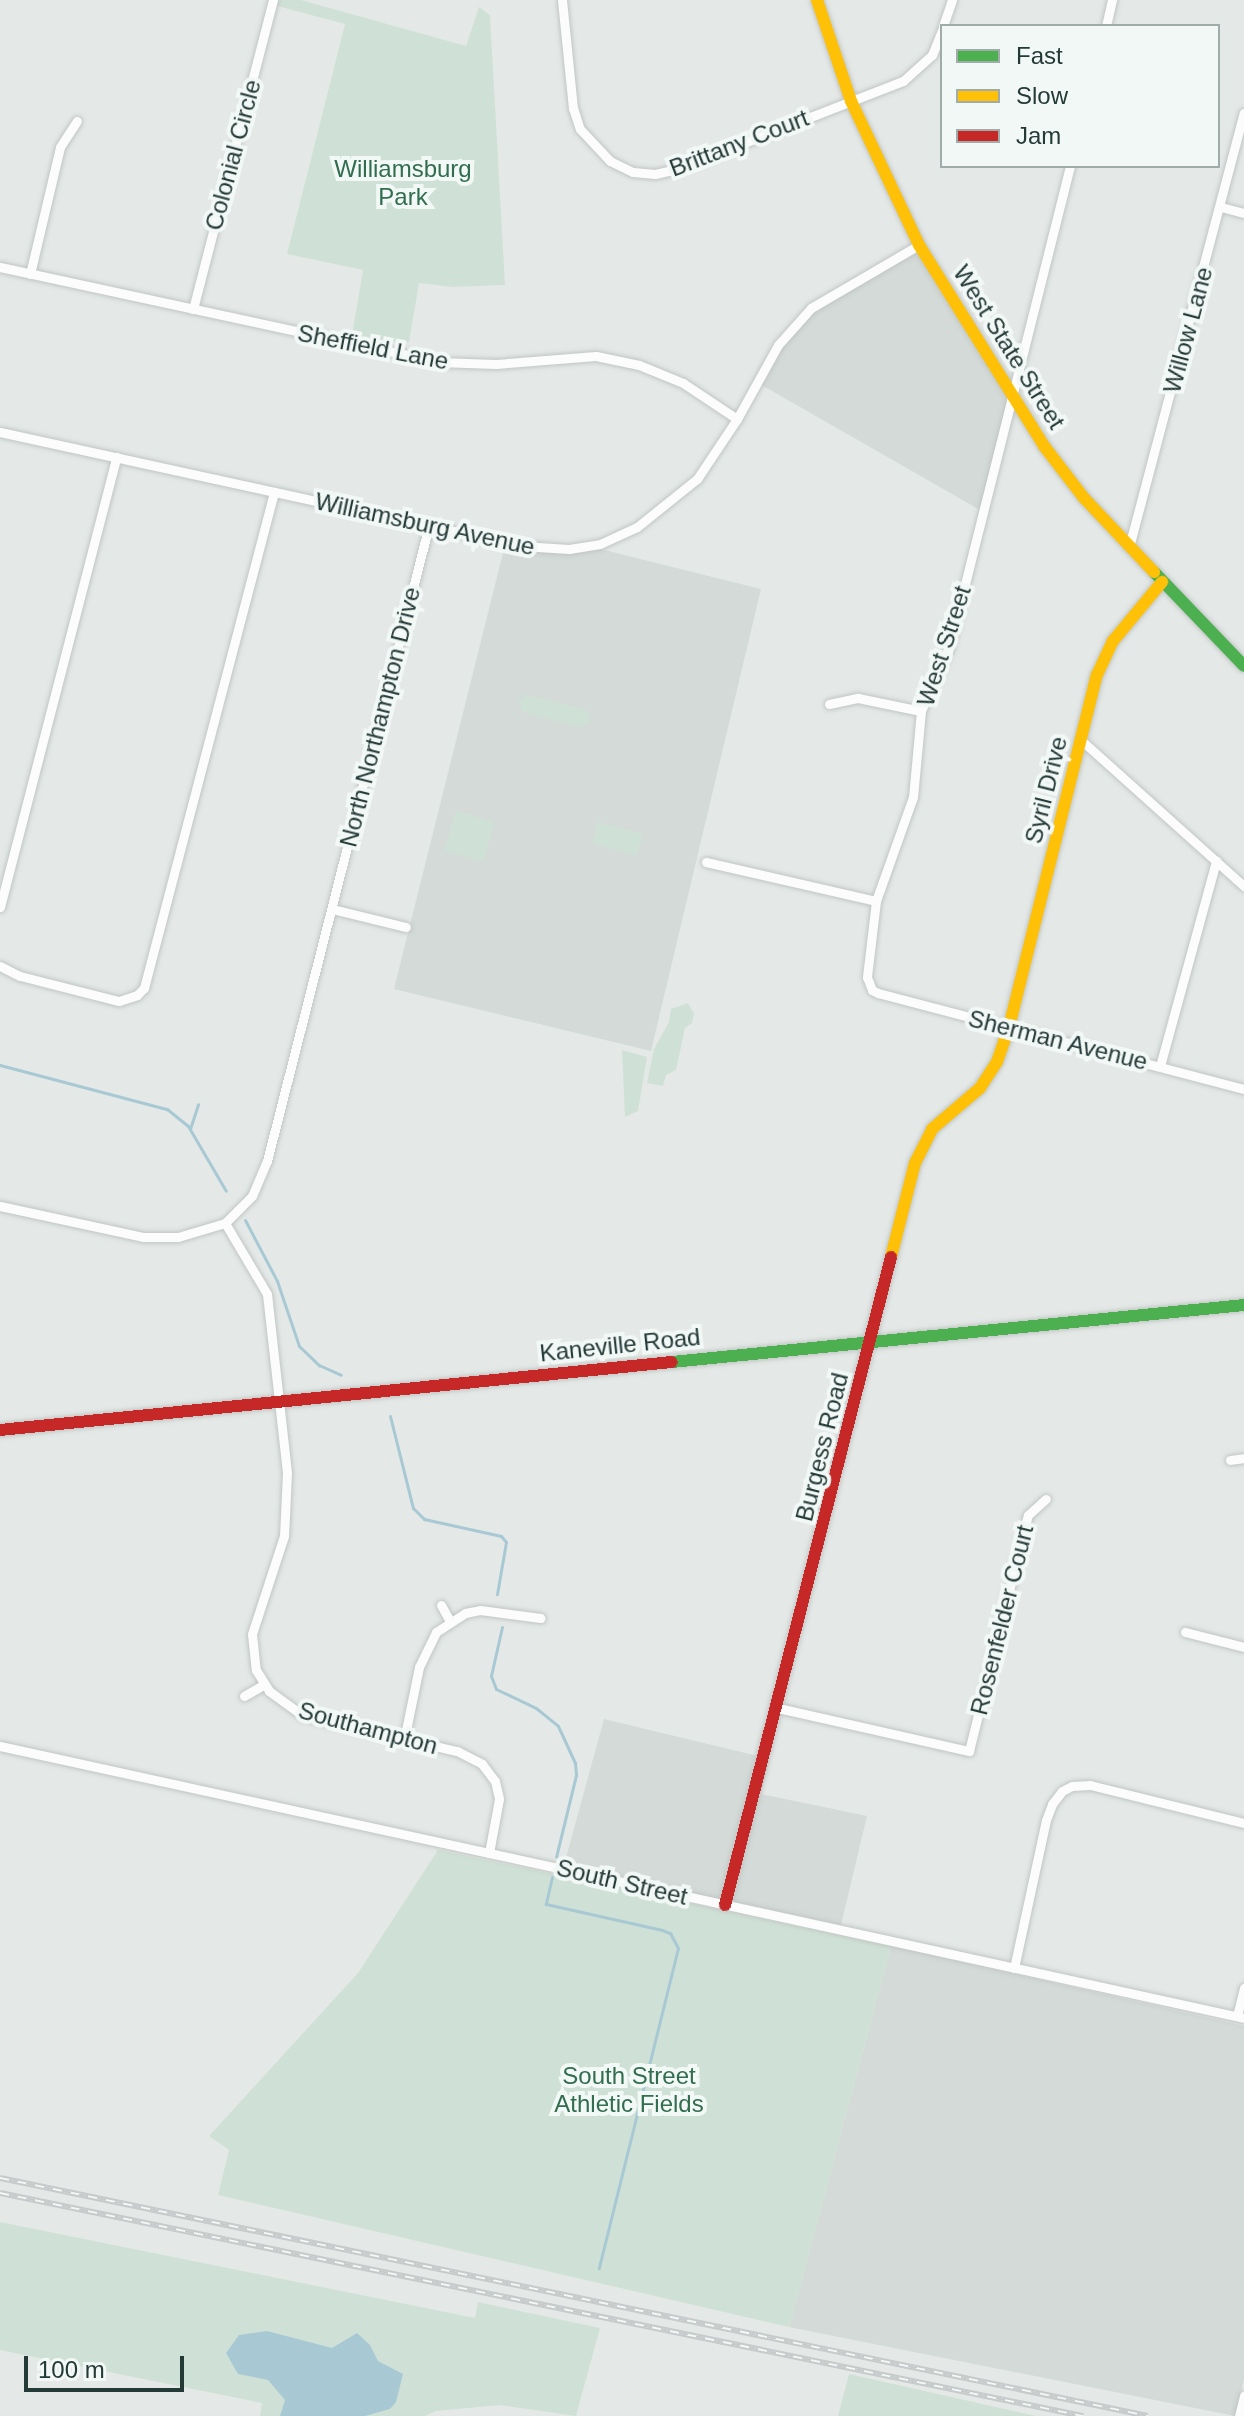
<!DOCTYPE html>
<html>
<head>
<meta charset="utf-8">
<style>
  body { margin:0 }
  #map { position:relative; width:1244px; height:2416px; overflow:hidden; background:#e4e9e7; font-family:Helvetica,sans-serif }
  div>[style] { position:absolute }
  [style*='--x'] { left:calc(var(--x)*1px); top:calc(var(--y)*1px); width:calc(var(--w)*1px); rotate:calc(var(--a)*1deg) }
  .built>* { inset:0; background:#d3dad7 }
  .green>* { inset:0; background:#cfe1d6; transform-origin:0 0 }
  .water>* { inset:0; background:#a8c9d3 }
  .stream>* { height:3px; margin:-1.5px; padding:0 1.5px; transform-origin:1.5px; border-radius:1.5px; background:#a8c9d3 }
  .roads { filter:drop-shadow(0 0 2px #c1c6c4) drop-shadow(0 0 2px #c1c6c4) }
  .street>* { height:9px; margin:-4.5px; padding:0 4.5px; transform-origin:4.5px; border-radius:4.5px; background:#fbfcfb }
  .fast>* { height:12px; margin:-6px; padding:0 6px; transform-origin:6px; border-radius:6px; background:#4caf50 }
  .slow>* { height:12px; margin:-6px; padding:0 6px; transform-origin:6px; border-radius:6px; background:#ffc107 }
  .jam>* { height:12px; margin:-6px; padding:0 6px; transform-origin:6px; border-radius:6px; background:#c62828 }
  .rail>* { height:6px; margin-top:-3px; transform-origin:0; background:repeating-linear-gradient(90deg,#f2f8f6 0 9px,#c7caca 0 18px); box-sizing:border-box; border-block:2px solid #c7caca }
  span { translate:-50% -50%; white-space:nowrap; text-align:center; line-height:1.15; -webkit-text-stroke:8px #f2f8f6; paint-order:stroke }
  .street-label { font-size:24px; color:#243a37 }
  .park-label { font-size:24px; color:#326d4f }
  .legend { position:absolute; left:940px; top:24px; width:280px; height:144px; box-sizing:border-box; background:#f2f8f6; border:2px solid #a0acaa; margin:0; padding:10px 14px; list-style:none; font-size:24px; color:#243a37 }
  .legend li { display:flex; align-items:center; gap:16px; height:40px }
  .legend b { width:40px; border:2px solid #a0acaa }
  .scale { position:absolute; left:24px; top:2356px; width:160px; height:36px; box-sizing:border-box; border:4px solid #243a37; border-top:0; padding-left:10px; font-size:24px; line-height:28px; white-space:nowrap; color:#243a37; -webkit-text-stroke:6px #f2f8f6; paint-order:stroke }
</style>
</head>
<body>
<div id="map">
  <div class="built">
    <div style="clip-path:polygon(918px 249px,1009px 396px,980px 510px,760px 384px,781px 347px,816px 310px)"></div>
    <div style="clip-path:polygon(505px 545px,596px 548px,761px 589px,651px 1051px,394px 989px)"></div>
    <div style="clip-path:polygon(604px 1719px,770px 1759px,761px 1794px,867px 1816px,841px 1925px,564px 1865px)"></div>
    <div style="clip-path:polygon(891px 1946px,1244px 2026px,1244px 2379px,1235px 2416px,789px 2327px)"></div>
  </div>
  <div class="green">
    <div style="clip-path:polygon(279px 0,301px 0,466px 46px,479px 7px,490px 15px,505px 285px,452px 287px,419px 283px,409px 342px,351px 341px,363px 270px,287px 254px,345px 24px,277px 6px)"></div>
    <div style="clip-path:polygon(527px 695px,582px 709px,588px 712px,589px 722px,578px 727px,523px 712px,519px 702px)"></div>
    <div style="left:456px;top:811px;width:40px;height:41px;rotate:16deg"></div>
    <div style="left:598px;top:822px;width:46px;height:22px;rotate:15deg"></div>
    <div style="clip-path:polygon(688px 1003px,694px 1014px,692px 1023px,685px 1028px,676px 1070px,666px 1075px,663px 1086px,647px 1083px,654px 1049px,669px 1022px,671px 1009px)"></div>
    <div style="clip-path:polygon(622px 1050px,647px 1057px,638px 1111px,625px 1117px)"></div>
    <div style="clip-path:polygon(438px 1850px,891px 1946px,789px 2327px,218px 2195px,229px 2150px,209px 2136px,358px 1973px)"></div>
    <div style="clip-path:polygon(0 2222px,475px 2318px,478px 2302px,600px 2328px,576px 2416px,500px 2405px,436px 2411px,425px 2416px,260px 2416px,262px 2403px,0 2350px)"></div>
    <div style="clip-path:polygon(849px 2374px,1036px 2416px,838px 2416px)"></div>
  </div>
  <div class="water">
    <div style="clip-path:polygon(267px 2331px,332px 2348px,357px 2333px,370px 2345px,378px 2361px,403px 2374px,396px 2402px,390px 2409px,365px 2416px,280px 2416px,285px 2400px,268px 2380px,238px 2374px,226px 2353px,239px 2335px)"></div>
  </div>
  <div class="stream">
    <div style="--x:0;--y:1065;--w:173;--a:14.8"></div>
    <div style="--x:167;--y:1109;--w:27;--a:39"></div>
    <div style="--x:188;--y:1126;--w:75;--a:59.7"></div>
    <div style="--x:190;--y:1129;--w:26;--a:-72"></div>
    <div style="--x:245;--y:1220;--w:69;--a:62.3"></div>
    <div style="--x:277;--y:1281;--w:69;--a:71.3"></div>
    <div style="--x:299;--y:1346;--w:28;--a:44"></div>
    <div style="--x:319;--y:1365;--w:24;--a:24"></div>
    <div style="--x:390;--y:1416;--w:95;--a:76"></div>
    <div style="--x:413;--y:1508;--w:16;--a:45"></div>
    <div style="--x:424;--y:1519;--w:79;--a:12.4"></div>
    <div style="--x:501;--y:1536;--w:8;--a:50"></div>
    <div style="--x:506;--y:1542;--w:53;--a:99.8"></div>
    <div style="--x:502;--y:1627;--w:50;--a:102.7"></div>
    <div style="--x:491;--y:1676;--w:14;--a:69"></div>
    <div style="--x:496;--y:1689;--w:44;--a:25.4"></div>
    <div style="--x:536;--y:1708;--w:28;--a:39"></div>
    <div style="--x:558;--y:1726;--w:41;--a:65.3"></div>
    <div style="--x:575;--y:1763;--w:12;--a:85"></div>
    <div style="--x:576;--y:1775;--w:84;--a:103.7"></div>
    <div style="--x:552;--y:1877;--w:28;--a:103"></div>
    <div style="--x:546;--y:1904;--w:119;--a:12.6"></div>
    <div style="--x:662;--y:1930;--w:9;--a:21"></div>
    <div style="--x:670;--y:1933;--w:17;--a:62"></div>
    <div style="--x:678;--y:1948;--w:330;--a:103.9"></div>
  </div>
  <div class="roads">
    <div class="street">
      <div style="--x:562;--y:0;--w:109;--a:84.2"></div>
      <div style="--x:573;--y:108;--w:22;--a:72"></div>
      <div style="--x:580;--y:129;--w:44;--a:46.8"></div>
      <div style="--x:610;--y:161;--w:25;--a:26"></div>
      <div style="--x:633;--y:172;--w:22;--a:5"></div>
      <div style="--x:655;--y:174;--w:23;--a:-13"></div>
      <div style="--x:677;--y:169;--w:243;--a:-21.3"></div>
      <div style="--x:903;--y:81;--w:39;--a:-42"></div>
      <div style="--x:932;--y:55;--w:27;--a:-68"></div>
      <div style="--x:943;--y:26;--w:28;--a:-71"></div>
      <div style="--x:1106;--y:26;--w:27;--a:-77"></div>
      <div style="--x:1070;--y:166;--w:499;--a:104.1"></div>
      <div style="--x:948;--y:650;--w:67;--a:113.9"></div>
      <div style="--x:921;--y:711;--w:86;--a:95.3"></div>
      <div style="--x:913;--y:797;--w:110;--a:109.6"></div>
      <div style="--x:876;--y:901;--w:77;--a:96.8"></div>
      <div style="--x:867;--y:977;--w:14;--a:69"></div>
      <div style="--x:872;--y:990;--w:7;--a:27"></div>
      <div style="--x:878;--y:993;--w:378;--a:14.7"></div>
      <div style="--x:1221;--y:207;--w:24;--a:15"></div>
      <div style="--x:0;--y:267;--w:448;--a:12.2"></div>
      <div style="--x:438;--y:362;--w:58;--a:2"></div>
      <div style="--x:496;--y:364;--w:100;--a:-4.6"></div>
      <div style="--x:596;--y:356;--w:44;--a:11.8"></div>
      <div style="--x:639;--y:365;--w:48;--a:22.2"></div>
      <div style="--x:683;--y:383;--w:65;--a:33.7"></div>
      <div style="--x:30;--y:274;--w:130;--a:-76.7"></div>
      <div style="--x:60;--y:147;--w:31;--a:-57"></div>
      <div style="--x:193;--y:309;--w:319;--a:-75.5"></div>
      <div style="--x:0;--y:432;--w:534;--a:12.32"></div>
      <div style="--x:522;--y:546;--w:47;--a:3.7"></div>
      <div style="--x:569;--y:549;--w:31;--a:-9"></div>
      <div style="--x:600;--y:544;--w:41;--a:-24.7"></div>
      <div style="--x:637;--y:527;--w:77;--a:-38.7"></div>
      <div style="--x:697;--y:479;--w:72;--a:-56.3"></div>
      <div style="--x:737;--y:419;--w:85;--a:-61"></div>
      <div style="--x:778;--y:345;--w:50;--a:-48.3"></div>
      <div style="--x:811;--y:308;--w:125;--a:-30.3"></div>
      <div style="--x:1129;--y:547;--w:449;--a:-75.2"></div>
      <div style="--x:829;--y:704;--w:30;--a:-12"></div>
      <div style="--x:858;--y:698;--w:64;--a:11.7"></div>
      <div style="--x:1081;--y:740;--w:219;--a:41.9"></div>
      <div style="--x:706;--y:862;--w:174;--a:12.9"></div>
      <div style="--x:0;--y:907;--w:465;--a:-75.5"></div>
      <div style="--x:332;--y:909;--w:76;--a:13.7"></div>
      <div style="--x:0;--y:966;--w:22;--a:27"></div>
      <div style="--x:20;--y:976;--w:102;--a:14.2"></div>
      <div style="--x:119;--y:1001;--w:19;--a:-18"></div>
      <div style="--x:137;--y:995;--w:10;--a:-45"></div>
      <div style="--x:144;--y:988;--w:513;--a:-75.31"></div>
      <div style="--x:1160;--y:1066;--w:213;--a:-74.7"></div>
      <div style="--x:0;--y:1206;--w:146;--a:12.2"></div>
      <div style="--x:143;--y:1237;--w:35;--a:0"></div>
      <div style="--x:178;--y:1237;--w:49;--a:-16.6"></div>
      <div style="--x:225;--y:1223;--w:38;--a:-45"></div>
      <div style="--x:252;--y:1196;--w:38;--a:-67"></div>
      <div style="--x:267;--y:1161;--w:656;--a:-75.71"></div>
      <div style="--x:225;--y:1223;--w:82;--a:59.4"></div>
      <div style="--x:267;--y:1294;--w:180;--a:83.6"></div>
      <div style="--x:287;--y:1473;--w:63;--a:92.7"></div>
      <div style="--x:284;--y:1536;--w:103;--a:108.1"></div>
      <div style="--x:252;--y:1634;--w:36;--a:84"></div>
      <div style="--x:256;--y:1670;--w:25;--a:58"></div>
      <div style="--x:269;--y:1691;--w:41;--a:36"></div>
      <div style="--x:302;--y:1715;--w:159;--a:13.1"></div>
      <div style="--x:457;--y:1751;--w:28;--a:27"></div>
      <div style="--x:482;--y:1764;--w:21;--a:53"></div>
      <div style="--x:495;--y:1781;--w:18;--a:77"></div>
      <div style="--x:499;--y:1799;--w:55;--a:100.5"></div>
      <div style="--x:1230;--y:1460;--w:14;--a:-8"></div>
      <div style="--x:441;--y:1605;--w:18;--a:61"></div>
      <div style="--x:1185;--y:1632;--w:61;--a:14.3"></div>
      <div style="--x:244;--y:1696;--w:22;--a:-30"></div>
      <div style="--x:778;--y:1708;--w:196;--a:12.7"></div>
      <div style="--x:969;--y:1751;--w:243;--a:-76"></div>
      <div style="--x:1028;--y:1515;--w:24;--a:-42"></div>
      <div style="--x:404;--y:1740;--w:75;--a:-78.4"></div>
      <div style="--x:419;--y:1667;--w:39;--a:-64"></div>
      <div style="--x:436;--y:1632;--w:35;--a:-33"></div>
      <div style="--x:465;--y:1613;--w:15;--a:-11"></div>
      <div style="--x:480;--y:1610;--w:61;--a:7.6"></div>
      <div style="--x:0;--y:1746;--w:1273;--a:12.33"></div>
      <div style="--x:1014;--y:1968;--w:151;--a:-77.8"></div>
      <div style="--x:1046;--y:1820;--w:17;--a:-69"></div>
      <div style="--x:1052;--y:1804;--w:16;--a:-52"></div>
      <div style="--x:1062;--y:1791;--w:11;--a:-27"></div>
      <div style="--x:1072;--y:1786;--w:18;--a:-3"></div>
      <div style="--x:1090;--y:1785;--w:159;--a:13.9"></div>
      <div style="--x:1237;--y:2016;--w:29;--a:-76"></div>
      <div style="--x:1239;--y:2416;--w:21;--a:-76"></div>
    </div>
    <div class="fast">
      <div style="--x:1154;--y:572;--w:130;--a:46.2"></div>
      <div style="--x:672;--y:1362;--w:575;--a:-5.69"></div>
    </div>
    <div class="slow">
      <div style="--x:817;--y:0;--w:107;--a:71.4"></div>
      <div style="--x:851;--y:101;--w:159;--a:64.7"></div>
      <div style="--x:919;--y:245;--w:237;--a:58.1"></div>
      <div style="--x:1044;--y:446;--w:66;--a:52.4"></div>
      <div style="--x:1084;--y:498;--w:102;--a:46.6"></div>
      <div style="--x:891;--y:1257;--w:97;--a:-75.7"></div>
      <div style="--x:915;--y:1163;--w:38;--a:-63"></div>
      <div style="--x:932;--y:1129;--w:63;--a:-40.5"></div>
      <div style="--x:980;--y:1088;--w:31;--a:-57"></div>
      <div style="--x:997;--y:1062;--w:37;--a:-71"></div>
      <div style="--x:1009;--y:1027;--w:363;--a:-76"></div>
      <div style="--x:1097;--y:675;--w:38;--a:-65"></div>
      <div style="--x:1113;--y:641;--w:77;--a:-50.3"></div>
    </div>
    <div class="jam">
      <div style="--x:0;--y:1430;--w:675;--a:-5.78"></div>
      <div style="--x:725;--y:1905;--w:669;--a:-75.63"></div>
    </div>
  </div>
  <div class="rail">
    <div style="--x:0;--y:2178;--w:1172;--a:11.71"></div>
    <div style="--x:0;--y:2193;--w:1106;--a:11.64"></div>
  </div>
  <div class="street-label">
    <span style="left:739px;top:143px;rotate:-21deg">Brittany Court</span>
    <span style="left:233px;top:155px;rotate:-75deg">Colonial Circle</span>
    <span style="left:1188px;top:330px;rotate:-75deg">Willow Lane</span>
    <span style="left:373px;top:347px;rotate:11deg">Sheffield Lane</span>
    <span style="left:1009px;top:347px;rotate:58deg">West State Street</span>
    <span style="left:425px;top:524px;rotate:12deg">Williamsburg Avenue</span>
    <span style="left:944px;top:646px;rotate:-72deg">West Street</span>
    <span style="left:380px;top:717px;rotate:-76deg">North Northampton Drive</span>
    <span style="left:1046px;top:790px;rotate:-76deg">Syril Drive</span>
    <span style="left:1058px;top:1040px;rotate:14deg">Sherman Avenue</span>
    <span style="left:620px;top:1345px;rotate:-6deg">Kaneville Road</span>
    <span style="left:822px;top:1447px;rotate:-76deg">Burgess Road</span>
    <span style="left:1002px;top:1620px;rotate:-76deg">Rosenfelder Court</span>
    <span style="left:368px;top:1728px;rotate:15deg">Southampton</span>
    <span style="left:622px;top:1882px;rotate:13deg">South Street</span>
  </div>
  <div class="park-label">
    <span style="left:403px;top:183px">Williamsburg<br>Park</span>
    <span style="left:629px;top:2090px">South Street<br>Athletic Fields</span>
  </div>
  <ul class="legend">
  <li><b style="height:10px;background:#4caf50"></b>Fast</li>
  <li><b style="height:10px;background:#ffc107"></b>Slow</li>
  <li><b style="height:10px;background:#c62828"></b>Jam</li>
  </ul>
  <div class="scale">100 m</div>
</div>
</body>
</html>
